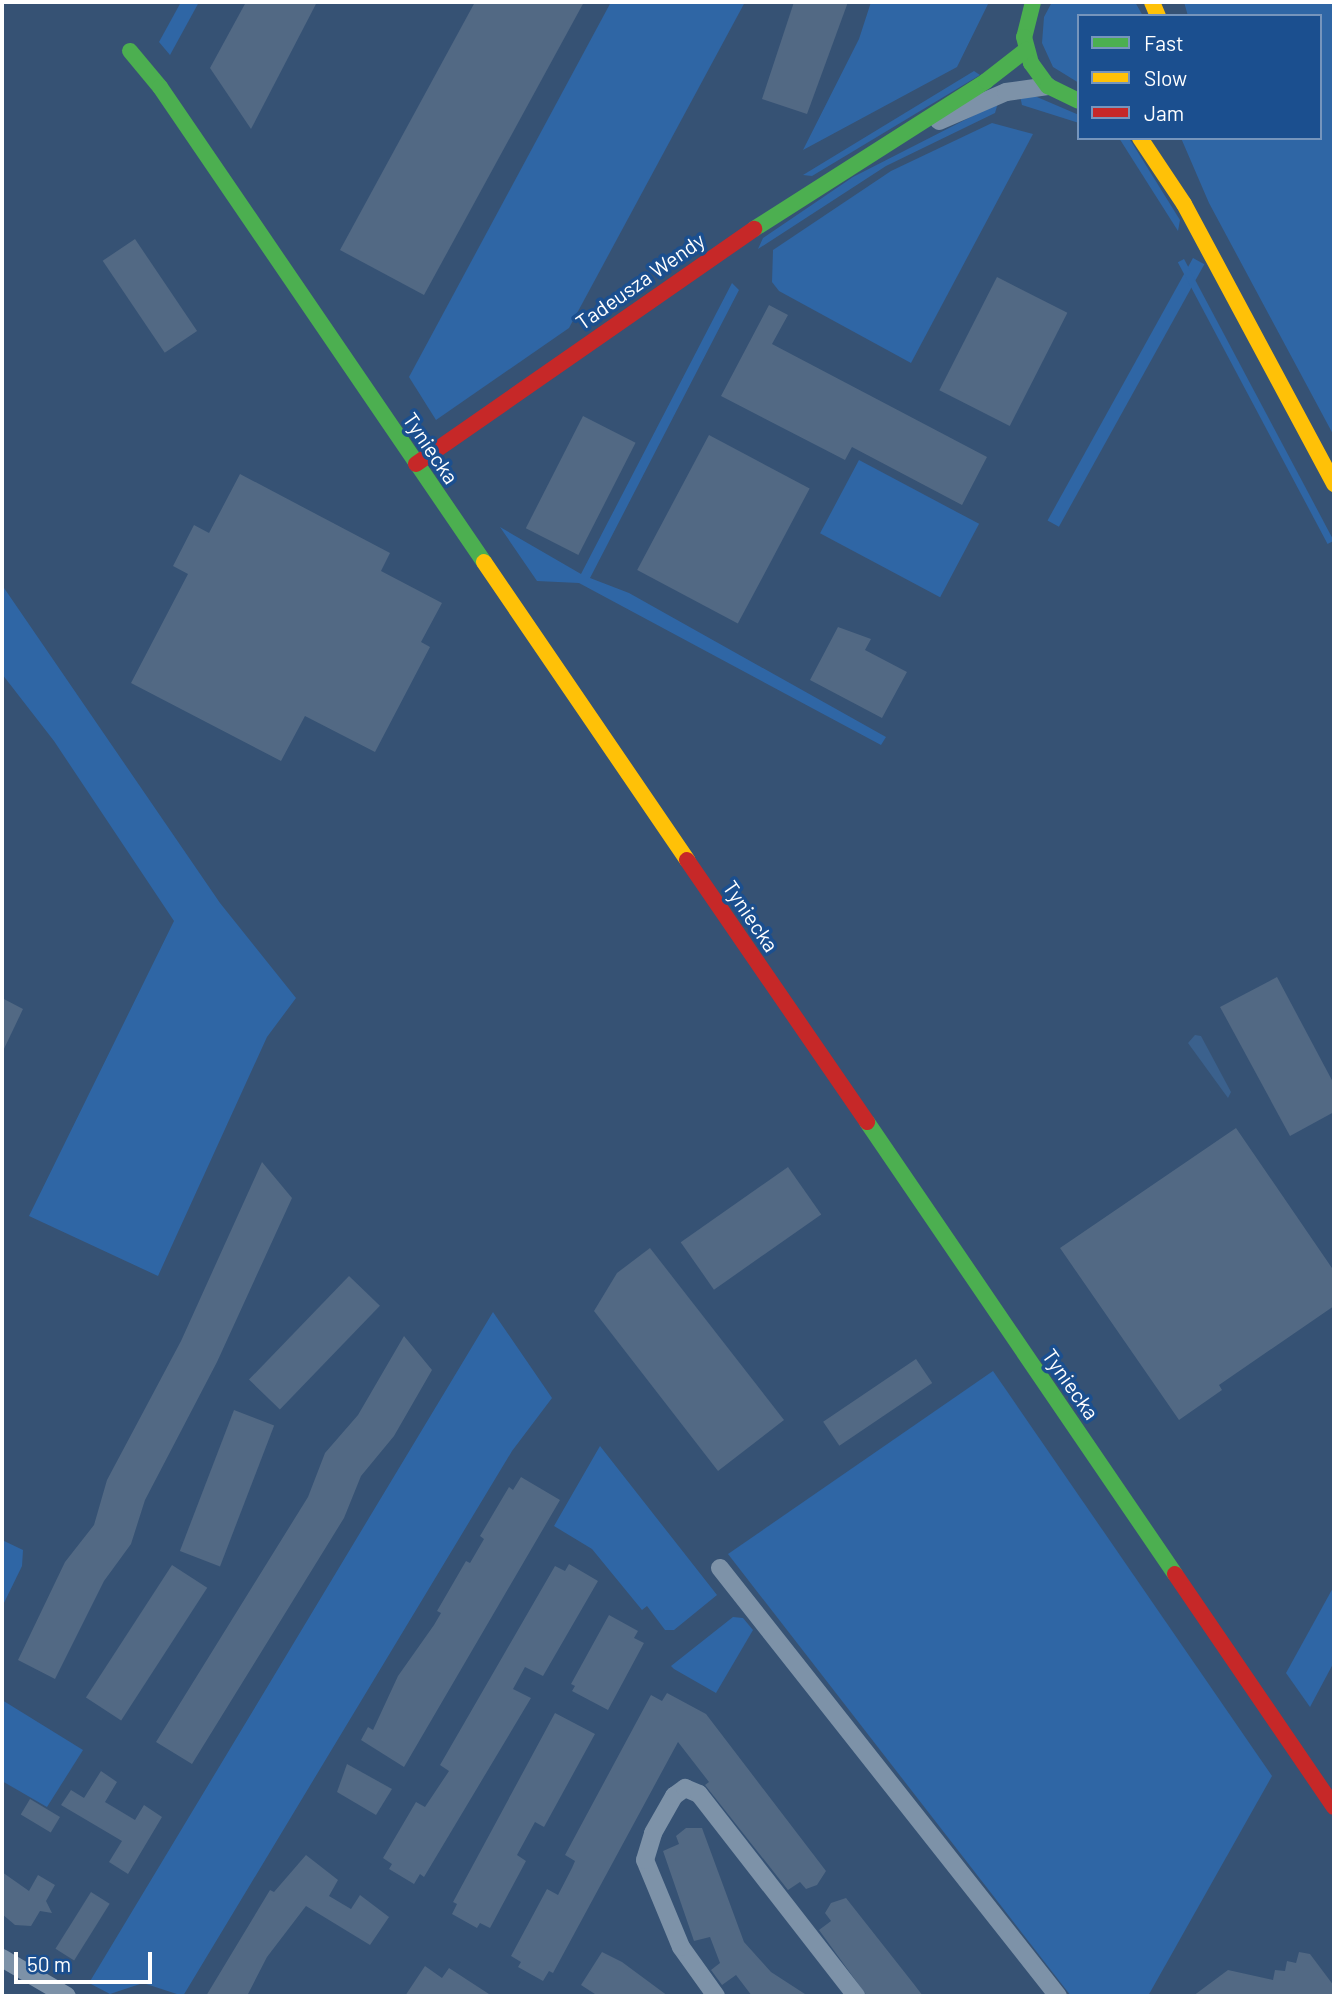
<!DOCTYPE html>
<html>
<head>
<meta charset="utf-8">
<style>
  body { margin:0 }
  #map { position:relative; width:1336px; height:1998px; overflow:hidden; background:#365274; font-family:Barlow,sans-serif }
  div>[style] { position:absolute }
  [style*='--x'] { left:calc(var(--x)*1px); top:calc(var(--y)*1px); width:calc(var(--w)*1px); rotate:calc(var(--a)*1deg) }
  .green>* { inset:0; background:#2f66a5; transform-origin:0 0 }
  .water>* { inset:0; background:#3b618d }
  .building>* { inset:0; background:#526984; transform-origin:0 0 }
  .street>* { height:18px; margin:-9px; padding:0 9px; transform-origin:9px; border-radius:9px; background:#7d92a8 }
  .fast>* { height:16px; margin:-8px; padding:0 8px; transform-origin:8px; border-radius:8px; background:#4caf50 }
  .slow>* { height:16px; margin:-8px; padding:0 8px; transform-origin:8px; border-radius:8px; background:#ffc107 }
  .jam>* { height:16px; margin:-8px; padding:0 8px; transform-origin:8px; border-radius:8px; background:#c62828 }
  span { translate:-50% -50%; white-space:nowrap; text-align:center; line-height:1.15; -webkit-text-stroke:7px #1b4f8f; paint-order:stroke }
  .street-label { font-size:21px; color:#fff }
  .frame { position:absolute; inset:0; border:4px solid #fff; pointer-events:none }
  .legend { position:absolute; left:1077px; top:14px; width:245px; height:126px; box-sizing:border-box; background:#1b4f8f; border:2px solid #7695bc; margin:0; padding:9px 12px; list-style:none; font-size:21px; color:#fff }
  .legend li { display:flex; align-items:center; gap:14px; height:35px }
  .legend b { width:35px; border:2px solid #7695bc }
  .scale { position:absolute; left:14px; top:1952px; width:138px; height:32px; box-sizing:border-box; border:4px solid #fff; border-top:0; padding-left:9px; font-size:21px; line-height:24px; white-space:nowrap; color:#fff; -webkit-text-stroke:5px #1b4f8f; paint-order:stroke }
</style>
</head>
<body>
<div id="map">
  <div class="green">
    <div style="clip-path:polygon(181px 2px,199px 2px,170px 55px,159px 42px)"></div>
    <div style="clip-path:polygon(611px 2px,745px 2px,569px 328px,436px 420px,409px 377px)"></div>
    <div style="clip-path:polygon(871px 2px,989px 2px,957px 67px,803px 150px,859px 39px)"></div>
    <div style="clip-path:polygon(1052px 2px,1135px 2px,1143px 16px,1079px 16px,1079px 83px,1053px 67px,1042px 43px,1044px 17px)"></div>
    <div style="clip-path:polygon(1184px 2px,1334px 2px,1334px 436px,1209px 203px,1181px 138px,1320px 138px,1320px 16px,1188px 16px)"></div>
    <div style="clip-path:polygon(974px 71px,980px 75px,812px 176px,803px 175px)"></div>
    <div style="clip-path:polygon(1020px 96px,1037px 97px,1079px 115px,1079px 123px,1022px 105px)"></div>
    <div style="clip-path:polygon(998px 103px,995px 113px,886px 166px,758px 249px,763px 238px,853px 177px)"></div>
    <div style="clip-path:polygon(992px 123px,1033px 134px,911px 363px,779px 291px,772px 282px,773px 250px,891px 171px)"></div>
    <div style="clip-path:polygon(1119px 138px,1129px 138px,1180px 220px,1178px 231px)"></div>
    <div style="left:1193px;top:258px;width:13px;height:300px;rotate:29deg"></div>
    <div style="left:1184px;top:259px;width:319px;height:7px;rotate:62deg"></div>
    <div style="clip-path:polygon(732px 283px,739px 290px,590px 578px,629px 593px,886px 737px,881px 745px,579px 583px,537px 581px,500px 527px,581px 574px)"></div>
    <div style="left:859px;top:460px;width:136px;height:83px;rotate:28deg"></div>
    <div style="clip-path:polygon(2px 585px,220px 903px,296px 998px,267px 1037px,158px 1276px,29px 1216px,174px 921px,54px 741px,2px 674px)"></div>
    <div style="clip-path:polygon(493px 1312px,552px 1398px,512px 1451px,183px 1996px,143px 1983px,110px 1994px,89px 1983px)"></div>
    <div style="clip-path:polygon(993px 1371px,1272px 1776px,1148px 1996px,1071px 1996px,728px 1554px)"></div>
    <div style="clip-path:polygon(600px 1446px,717px 1595px,674px 1630px,665px 1630px,647px 1606px,642px 1610px,592px 1549px,554px 1526px)"></div>
    <div style="clip-path:polygon(2px 1540px,23px 1550px,22px 1566px,2px 1607px)"></div>
    <div style="clip-path:polygon(1334px 1586px,1334px 1662px,1310px 1707px,1286px 1673px)"></div>
    <div style="clip-path:polygon(733px 1617px,743px 1618px,753px 1630px,716px 1693px,674px 1669px,671px 1666px)"></div>
    <div style="clip-path:polygon(2px 1700px,83px 1750px,47px 1807px,2px 1781px)"></div>
  </div>
  <div class="water">
    <div style="clip-path:polygon(1195px 1035px,1201px 1036px,1231px 1092px,1228px 1098px,1188px 1043px)"></div>
  </div>
  <div class="building">
    <div style="clip-path:polygon(246px 2px,317px 2px,251px 129px,210px 68px)"></div>
    <div style="clip-path:polygon(475px 2px,584px 2px,424px 295px,340px 250px)"></div>
    <div style="clip-path:polygon(794px 2px,848px 2px,807px 114px,762px 99px)"></div>
    <div style="left:135px;top:239px;width:111px;height:39px;rotate:56deg"></div>
    <div style="left:997px;top:277px;width:79px;height:127px;rotate:27deg"></div>
    <div style="clip-path:polygon(769px 305px,788px 315px,772px 344px,987px 457px,962px 505px,852px 447px,845px 460px,721px 396px)"></div>
    <div style="left:583px;top:416px;width:59px;height:126px;rotate:27deg"></div>
    <div style="left:709px;top:435px;width:114px;height:153px;rotate:28deg"></div>
    <div style="clip-path:polygon(240px 474px,390px 553px,381px 571px,442px 603px,421px 642px,430px 647px,375px 752px,305px 716px,281px 761px,131px 683px,188px 574px,173px 566px,194px 525px,209px 533px)"></div>
    <div style="clip-path:polygon(838px 627px,871px 639px,865px 650px,907px 672px,882px 718px,810px 680px)"></div>
    <div style="clip-path:polygon(1277px 977px,1334px 1084px,1334px 1112px,1290px 1136px,1220px 1007px)"></div>
    <div style="clip-path:polygon(2px 998px,23px 1009px,2px 1053px)"></div>
    <div style="clip-path:polygon(1236px 1128px,1334px 1271px,1334px 1306px,1219px 1385px,1222px 1390px,1179px 1420px,1060px 1248px)"></div>
    <div style="clip-path:polygon(262px 1162px,292px 1198px,217px 1362px,145px 1500px,131px 1544px,104px 1581px,55px 1679px,18px 1660px,65px 1562px,94px 1525px,107px 1480px,181px 1341px)"></div>
    <div style="left:788px;top:1167px;width:58px;height:131px;rotate:55deg"></div>
    <div style="clip-path:polygon(650px 1248px,784px 1420px,718px 1471px,594px 1311px,617px 1273px)"></div>
    <div style="left:349px;top:1276px;width:43px;height:144px;rotate:44deg"></div>
    <div style="clip-path:polygon(404px 1336px,432px 1370px,394px 1436px,361px 1476px,344px 1518px,192px 1764px,156px 1742px,308px 1497px,325px 1453px,358px 1415px)"></div>
    <div style="left:916px;top:1359px;width:29px;height:112px;rotate:56deg"></div>
    <div style="left:234px;top:1410px;width:43px;height:151px;rotate:21deg"></div>
    <div style="clip-path:polygon(521px 1477px,560px 1500px,404px 1767px,361px 1740px,368px 1727px,373px 1730px,398px 1676px,434px 1625px,441px 1613px,437px 1611px,466px 1561px,470px 1563px,484px 1539px,480px 1536px,509px 1487px,513px 1490px)"></div>
    <div style="clip-path:polygon(569px 1564px,598px 1581px,543px 1676px,525px 1667px,513px 1689px,531px 1698px,424px 1877px,420px 1874px,414px 1884px,389px 1869px,392px 1864px,383px 1858px,416px 1802px,425px 1807px,449px 1771px,440px 1765px,555px 1566px,565px 1571px)"></div>
    <div style="left:172px;top:1565px;width:42px;height:158px;rotate:33deg"></div>
    <div style="clip-path:polygon(609px 1615px,638px 1631px,634px 1638px,644px 1643px,608px 1710px,572px 1691px,575px 1686px,571px 1684px)"></div>
    <div style="clip-path:polygon(667px 1693px,706px 1714px,826px 1871px,817px 1885px,806px 1889px,800px 1882px,788px 1890px,705px 1785px,709px 1782px,678px 1742px,553px 1973px,549px 1971px,543px 1981px,518px 1967px,521px 1962px,511px 1956px,547px 1889px,558px 1895px,572px 1868px,575px 1861px,565px 1855px,651px 1695px,662px 1701px)"></div>
    <div style="clip-path:polygon(555px 1713px,595px 1734px,544px 1827px,535px 1822px,517px 1855px,526px 1861px,490px 1928px,480px 1923px,477px 1928px,452px 1914px,457px 1904px,453px 1902px)"></div>
    <div style="clip-path:polygon(347px 1764px,392px 1789px,376px 1815px,337px 1792px)"></div>
    <div style="clip-path:polygon(101px 1771px,117px 1782px,105px 1802px,135px 1820px,144px 1805px,162px 1817px,128px 1874px,109px 1862px,122px 1841px,61px 1805px,71px 1790px,84px 1798px)"></div>
    <div style="left:30px;top:1799px;width:35px;height:18px;rotate:31deg"></div>
    <div style="clip-path:polygon(686px 1828px,702px 1828px,744px 1942px,771px 1972px,808px 1996px,752px 1996px,736px 1975px,722px 1985px,711px 1970px,720px 1963px,710px 1937px,694px 1941px,663px 1851px,679px 1844px,676px 1836px)"></div>
    <div style="clip-path:polygon(306px 1855px,338px 1880px,329px 1896px,351px 1909px,360px 1895px,389px 1917px,370px 1945px,306px 1906px,267px 1957px,247px 1996px,206px 1996px,270px 1890px,274px 1892px)"></div>
    <div style="clip-path:polygon(2px 1872px,29px 1891px,38px 1875px,55px 1885px,46px 1901px,52px 1913px,40px 1911px,31px 1926px,15px 1925px,2px 1914px)"></div>
    <div style="left:91px;top:1892px;width:22px;height:67px;rotate:32deg"></div>
    <div style="clip-path:polygon(846px 1898px,913px 1983px,923px 1996px,867px 1996px,819px 1930px,831px 1921px,825px 1913px,831px 1903px)"></div>
    <div style="clip-path:polygon(602px 1952px,622px 1962px,668px 1996px,598px 1996px,581px 1985px)"></div>
    <div style="clip-path:polygon(1299px 1952px,1310px 1954px,1334px 1986px,1334px 1996px,1193px 1996px,1228px 1970px,1273px 1980px,1275px 1970px,1285px 1971px,1287px 1961px,1296px 1963px)"></div>
    <div style="clip-path:polygon(425px 1966px,442px 1978px,449px 1968px,492px 1996px,405px 1996px)"></div>
  </div>
  <div class="street">
    <div style="--x:939;--y:121;--w:73;--a:-23.4"></div>
    <div style="--x:1006;--y:92;--w:42;--a:-8.1"></div>
    <div style="--x:720;--y:1568;--w:545;--a:51.7"></div>
    <div style="--x:2;--y:1958;--w:75;--a:30.3"></div>
    <div style="--x:716;--y:1996;--w:60;--a:-125.5"></div>
    <div style="--x:681;--y:1947;--w:94;--a:-112.5"></div>
    <div style="--x:645;--y:1860;--w:28;--a:-73"></div>
    <div style="--x:653;--y:1833;--w:43;--a:-60.4"></div>
    <div style="--x:674;--y:1796;--w:14;--a:-36"></div>
    <div style="--x:685;--y:1788;--w:15;--a:23"></div>
    <div style="--x:699;--y:1794;--w:256;--a:52.1"></div>
  </div>
  <div class="fast">
    <div style="--x:1033;--y:2;--w:36;--a:104"></div>
    <div style="--x:1024;--y:37;--w:27;--a:75"></div>
    <div style="--x:1031;--y:63;--w:29;--a:54"></div>
    <div style="--x:1048;--y:86;--w:34;--a:26"></div>
    <div style="--x:130;--y:51;--w:47;--a:50.2"></div>
    <div style="--x:160;--y:87;--w:575;--a:55.7"></div>
    <div style="--x:754;--y:229;--w:275;--a:-32.5"></div>
    <div style="--x:986;--y:81;--w:51;--a:-37.8"></div>
    <div style="--x:867;--y:1122;--w:547;--a:55.73"></div>
  </div>
  <div class="slow">
    <div style="--x:1152;--y:2;--w:15;--a:67"></div>
    <div style="--x:1140;--y:138;--w:79;--a:56.3"></div>
    <div style="--x:1184;--y:204;--w:318;--a:61.8"></div>
    <div style="--x:484;--y:562;--w:361;--a:55.7"></div>
  </div>
  <div class="jam">
    <div style="--x:416;--y:464;--w:412;--a:-34.8"></div>
    <div style="--x:687;--y:860;--w:318;--a:55.5"></div>
    <div style="--x:1175;--y:1574;--w:282;--a:55.7"></div>
  </div>
  <div class="street-label">
    <span style="left:640px;top:281px;rotate:-35deg">Tadeusza Wendy</span>
    <span style="left:431px;top:448px;rotate:56deg">Tyniecka</span>
    <span style="left:751px;top:916px;rotate:56deg">Tyniecka</span>
    <span style="left:1071px;top:1384px;rotate:55deg">Tyniecka</span>
  </div>
  <div class="frame"></div>
  <ul class="legend">
  <li><b style="height:9px;background:#4caf50"></b>Fast</li>
  <li><b style="height:9px;background:#ffc107"></b>Slow</li>
  <li><b style="height:9px;background:#c62828"></b>Jam</li>
  </ul>
  <div class="scale">50 m</div>
</div>
</body>
</html>
